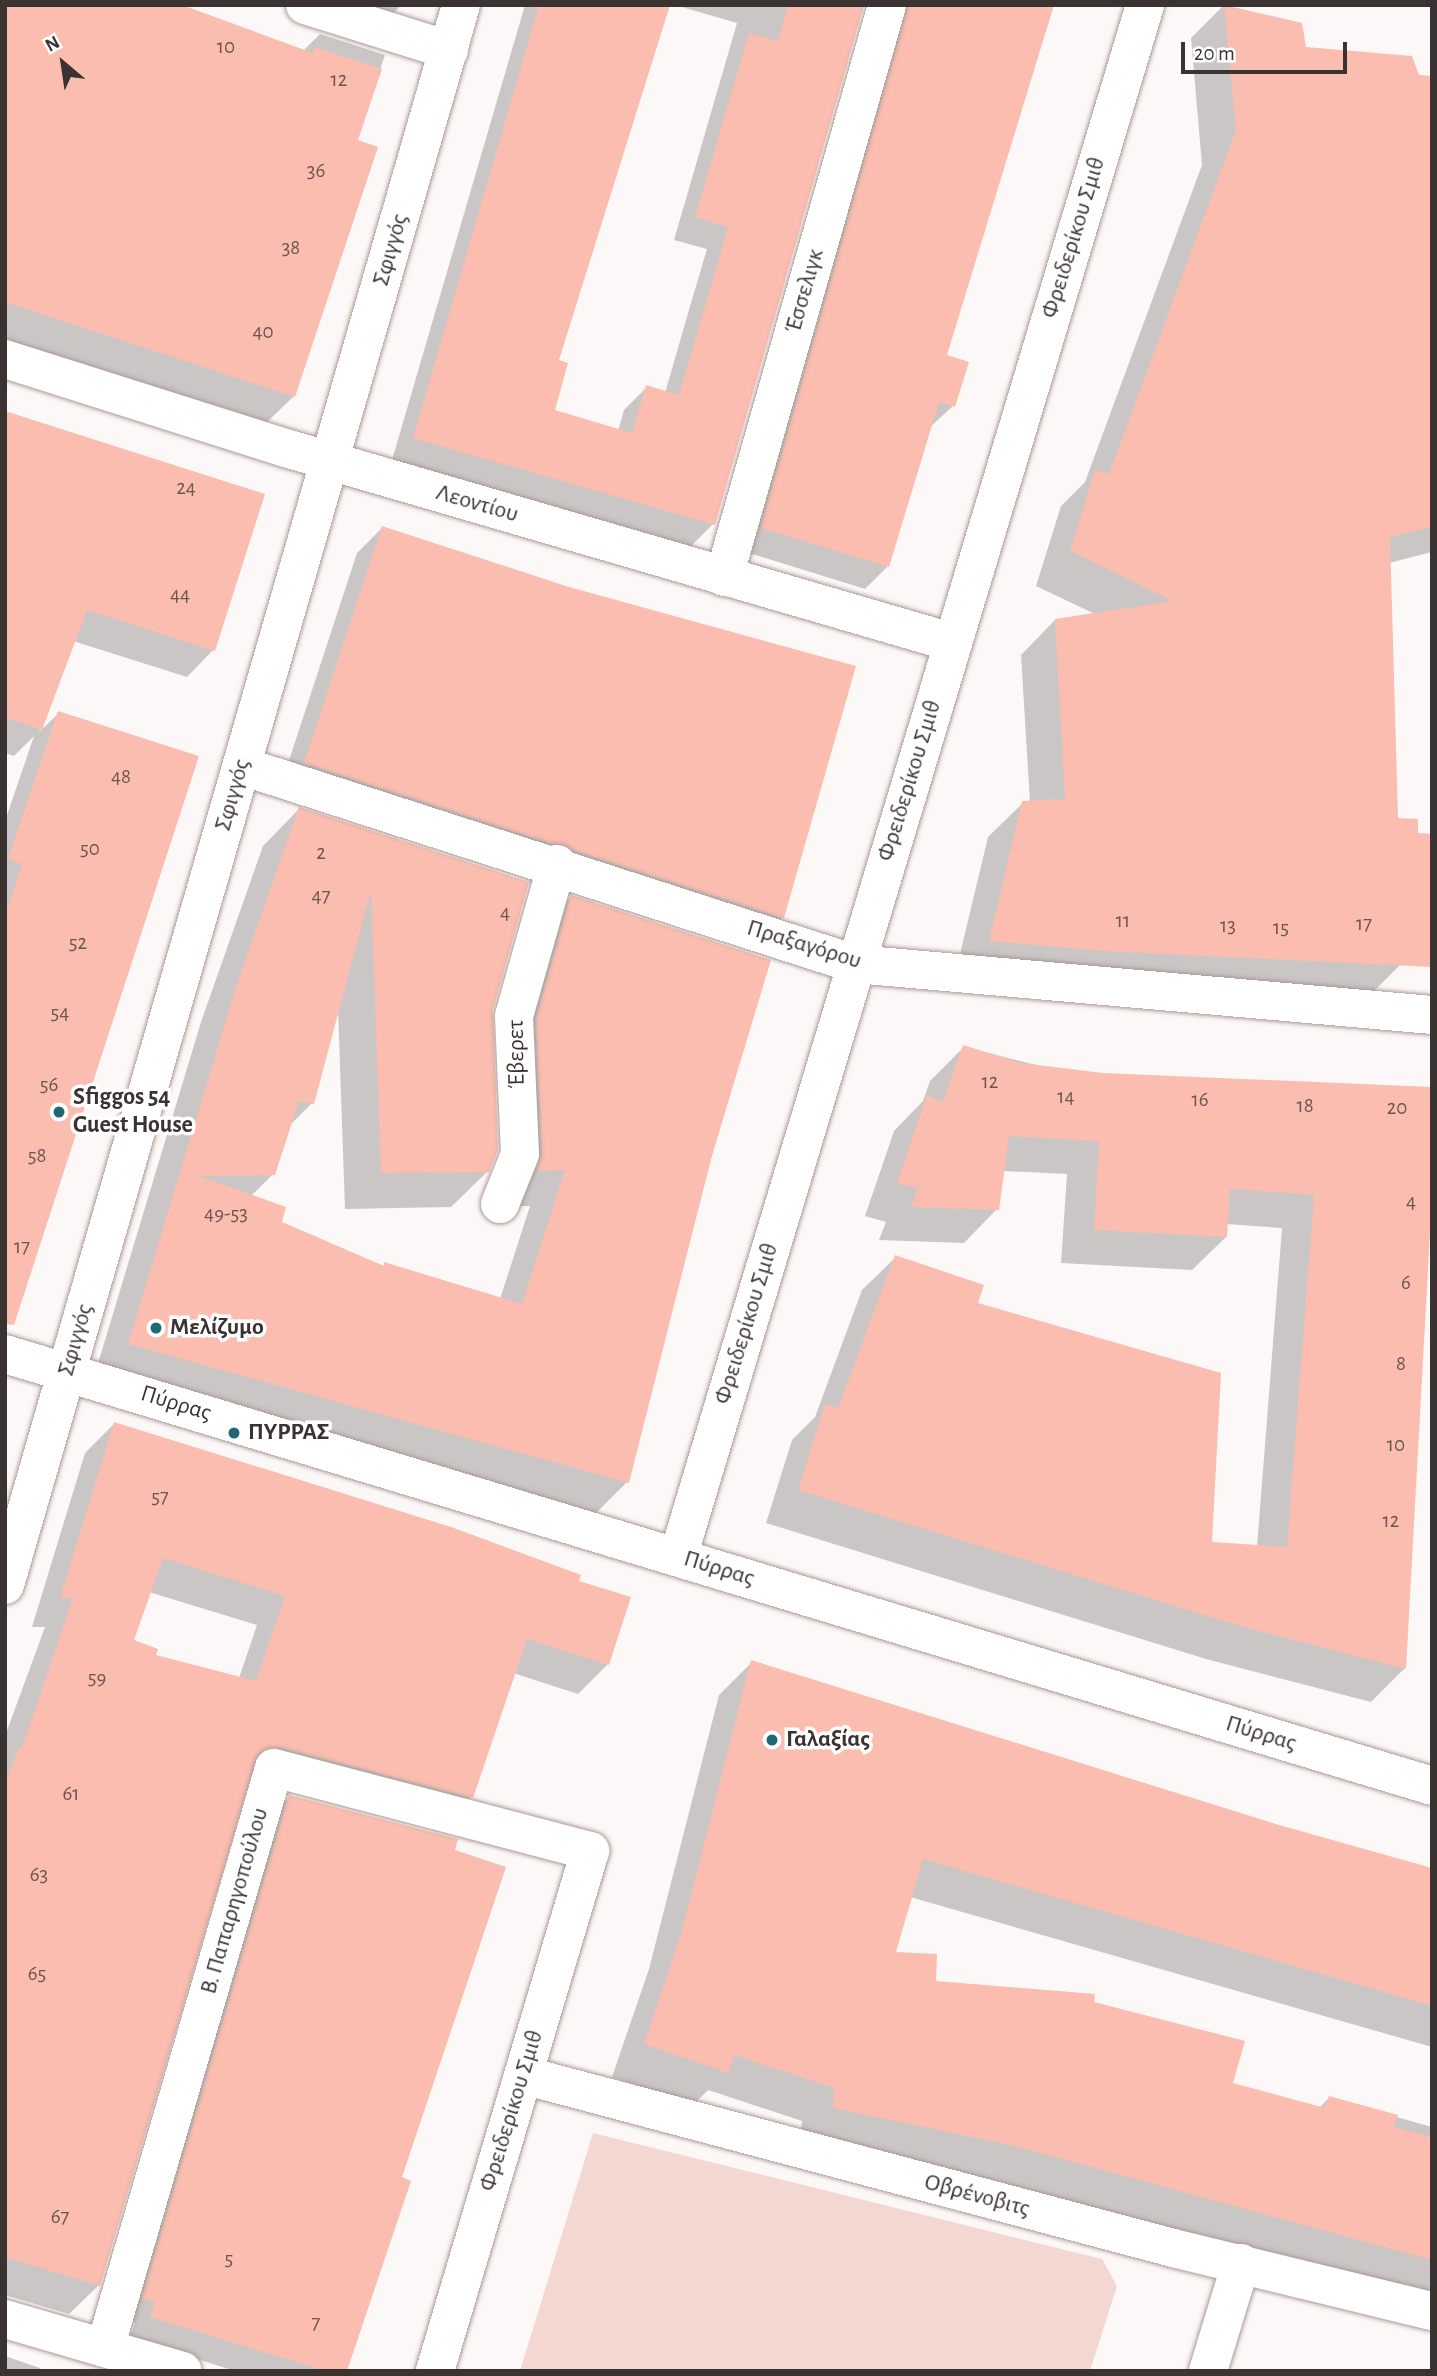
<!DOCTYPE html>
<html>
<head>
<meta charset="utf-8">
<style>
  body { margin:0 }
  #map { position:relative; width:1437px; height:2376px; overflow:hidden; background:#fcf8f7; font-family:"Alegreya Sans",sans-serif }
  div>[style] { position:absolute }
  [style*='--x'] { left:calc(var(--x)*1px); top:calc(var(--y)*1px); width:calc(var(--w)*1px); rotate:calc(var(--a)*1deg) }
  .green>* { inset:0; background:#f5d7d1 }
  .shadow>* { inset:0; background:#0003 }
  .building>* { inset:0; background:#fabdaf }
  .roads { filter:drop-shadow(0 0 2px #ac9995) drop-shadow(0 0 2px #ac9995) }
  .minor>* { height:38px; margin:-19px; padding:0 19px; transform-origin:19px; border-radius:19px; background:#fff }
  .dots>* { width:19px; height:19px; translate:-50% -50%; box-sizing:border-box; border:4px solid #fff; border-radius:50% }
  span { translate:-50% -50%; white-space:nowrap; text-align:center; line-height:1.15; -webkit-text-stroke:7px #fff; paint-order:stroke }
  .number-label { font-size:21px; color:#6b5650 }
  .number-label span { -webkit-text-stroke-width:0 }
  .street-label { font-size:24px; color:#3b3331 }
  .poi-label { font-size:24px; color:#3b3331; font-weight:700 }
  .left { translate:0 -50%; text-align:left }
  .frame { position:absolute; inset:0; border:7px solid #3b3331; pointer-events:none }
  .north { position:absolute; left:28px; top:28px; width:70px; height:70px; -webkit-text-stroke:5px #fff; paint-order:stroke; rotate:331deg; font-size:19px; font-weight:700; line-height:28px; text-align:center; color:#3b3331 }
  .north::after { content:''; display:block; margin:auto; width:24px; height:32px; background:#3b3331; clip-path:polygon(50% 0,100% 100%,50% 72%,0 100%) }
  .scale { position:absolute; left:1181px; top:42px; width:166px; height:32px; box-sizing:border-box; border:4px solid #3b3331; border-top:0; padding-left:9px; font-size:21px; line-height:24px; white-space:nowrap; color:#3b3331; -webkit-text-stroke:5px #fff; paint-order:stroke }
</style>
</head>
<body>
<div id="map">
  <div class="green">
    <div style="clip-path:polygon(593px 2133px,1102px 2259px,1117px 2286px,1090px 2371px,520px 2371px)"></div>
  </div>
  <div class="shadow">
    <div style="clip-path:polygon(5px 5px,303px 51px,320px 34px,385px 55px,356px 141px,294px 396px,262px 427px,5px 344px)"></div>
    <div style="clip-path:polygon(308px 5px,401px 5px,368px 42px)"></div>
    <div style="clip-path:polygon(525px 5px,668px 5px,557px 362px,553px 412px,618px 431px,624px 410px,647px 387px,665px 393px,691px 303px,707px 249px,674px 240px,737px 23px,675px 5px,1052px 5px,945px 356px,953px 406px,929px 428px,887px 567px,865px 589px,739px 550px,869px 5px,862px 7px,713px 524px,691px 546px,392px 460px)"></div>
    <div style="clip-path:polygon(1224px 5px,1300px 25px,1304px 48px,1432px 78px,1432px 552px,1389px 563px,1400px 965px,1366px 999px,955px 975px,988px 837px,1023px 803px,1030px 802px,1021px 655px,1055px 620px,1095px 614px,1036px 586px,1061px 506px,1085px 482px,1202px 165px,1191px 38px)"></div>
    <div style="clip-path:polygon(5px 413px,213px 650px,187px 677px,73px 641px,39px 732px,59px 713px,5px 1317px,5px 821px,34px 736px,14px 756px,5px 753px)"></div>
    <div style="clip-path:polygon(382px 528px,783px 917px,758px 942px,280px 788px,357px 553px)"></div>
    <div style="clip-path:polygon(299px 809px,490px 1016px,488px 1171px,451px 1207px,345px 1209px,338px 1009px,312px 1103px,289px 1126px,273px 1174px,251px 1196px,280px 1223px,382px 1267px,385px 1264px,500px 1299px,530px 1206px,502px 1206px,535px 933px,571px 897px,737px 1059px,627px 1482px,591px 1518px,93px 1380px,201px 1022px,263px 846px)"></div>
    <div style="clip-path:polygon(964px 1047px,1432px 1163px,1404px 1669px,1371px 1702px,1206px 1659px,766px 1523px,792px 1440px,815px 1417px,862px 1290px,896px 1257px,976px 1304px,1211px 1544px,1257px 1547px,1282px 1228px,1226px 1224px,1226px 1237px,1192px 1270px,1061px 1263px,1067px 1174px,1003px 1171px,997px 1209px,964px 1243px,879px 1240px,886px 1222px,865px 1216px,894px 1131px,923px 1101px,930px 1081px)"></div>
    <div style="clip-path:polygon(evenodd,114px 1424px,628px 1598px,607px 1665px,578px 1694px,513px 1673px,471px 1797px,442px 1826px,250px 1776px,99px 2285px,69px 2314px,5px 2295px,5px 1736px,45px 1627px,32px 1627px,85px 1453px,114px 1424px,149px 1592px,257px 1625px,239px 1678px,154px 1656px,132px 1642px,149px 1592px)"></div>
    <div style="clip-path:polygon(752px 1662px,1278px 1827px,1432px 1870px,1432px 2047px,910px 1897px,894px 1953px,935px 1983px,1093px 2004px,1231px 2084px,1319px 2108px,1329px 2098px,1432px 2127px,1432px 2301px,800px 2141px,802px 2121px,708px 2090px,693px 2105px,612px 2077px,649px 1969px,719px 1695px)"></div>
    <div style="clip-path:polygon(290px 1797px,400px 2179px,346px 2371px,235px 2371px,130px 2338px,135px 2323px,122px 2320px,268px 1818px)"></div>
    <div style="clip-path:polygon(5px 2356px,40px 2368px,40px 2371px,5px 2371px)"></div>
  </div>
  <div class="building">
    <div style="clip-path:polygon(5px 5px,182px 5px,313px 53px,315px 47px,382px 69px,358px 140px,378px 147px,295px 397px,5px 302px)"></div>
    <div style="clip-path:polygon(539px 5px,670px 5px,559px 360px,568px 363px,555px 410px,632px 433px,646px 385px,679px 395px,713px 279px,728px 227px,695px 217px,749px 33px,778px 41px,788px 5px,864px 5px,715px 525px,413px 438px)"></div>
    <div style="clip-path:polygon(908px 5px,1054px 5px,947px 355px,969px 362px,955px 407px,939px 402px,889px 567px,761px 528px)"></div>
    <div style="clip-path:polygon(1224px 5px,1302px 23px,1306px 47px,1412px 56px,1419px 75px,1432px 76px,1432px 527px,1390px 537px,1398px 818px,1418px 819px,1418px 833px,1432px 834px,1432px 967px,1103px 951px,989px 941px,1022px 801px,1065px 799px,1055px 619px,1173px 601px,1070px 551px,1095px 470px,1109px 474px,1236px 130px)"></div>
    <div style="clip-path:polygon(5px 411px,265px 494px,215px 651px,87px 610px,42px 730px,5px 717px)"></div>
    <div style="clip-path:polygon(382px 526px,569px 587px,856px 666px,784px 918px,304px 763px)"></div>
    <div style="clip-path:polygon(58px 711px,199px 756px,14px 1325px,5px 1324px,5px 916px,22px 864px,8px 859px)"></div>
    <div style="clip-path:polygon(299px 807px,529px 882px,493px 1010px,498px 1150px,489px 1172px,381px 1173px,371px 890px,314px 1104px,299px 1101px,275px 1175px,199px 1176px,286px 1207px,282px 1222px,384px 1266px,384px 1262px,522px 1304px,565px 1170px,537px 1171px,542px 1153px,536px 1019px,571px 895px,771px 960px,711px 1159px,629px 1483px,128px 1344px,237px 984px)"></div>
    <div style="clip-path:polygon(963px 1045px,1021px 1063px,1103px 1073px,1432px 1087px,1432px 1197px,1406px 1669px,1240px 1626px,798px 1490px,825px 1404px,838px 1408px,895px 1255px,984px 1285px,978px 1303px,1221px 1373px,1212px 1542px,1287px 1547px,1314px 1195px,1230px 1189px,1227px 1237px,1094px 1230px,1099px 1141px,1009px 1136px,999px 1210px,911px 1207px,918px 1188px,897px 1183px,927px 1095px,943px 1102px)"></div>
    <div style="clip-path:polygon(evenodd,114px 1422px,451px 1527px,581px 1575px,579px 1581px,631px 1597px,609px 1665px,527px 1639px,473px 1798px,280px 1747px,258px 1753px,100px 2286px,5px 2257px,5px 1784px,18px 1749px,21px 1750px,73px 1598px,60px 1598px,114px 1422px,163px 1558px,285px 1596px,256px 1681px,156px 1655px,158px 1649px,134px 1640px,163px 1558px)"></div>
    <div style="clip-path:polygon(751px 1660px,1279px 1825px,1432px 1868px,1432px 2006px,923px 1859px,896px 1952px,937px 1954px,936px 1981px,1095px 1994px,1094px 2002px,1245px 2041px,1233px 2083px,1325px 2108px,1329px 2096px,1398px 2115px,1394px 2127px,1432px 2137px,1432px 2260px,1015px 2146px,833px 2108px,834px 2088px,734px 2055px,728px 2073px,644px 2044px,681px 1934px)"></div>
    <div style="clip-path:polygon(289px 1795px,458px 1839px,455px 1850px,506px 1867px,402px 2177px,411px 2181px,347px 2371px,325px 2371px,150px 2317px,155px 2302px,142px 2298px)"></div>
  </div>
  <div class="roads">
    <div class="minor">
      <div style="--x:305;--y:5;--w:151;--a:17.4"></div>
      <div style="--x:5;--y:359;--w:298;--a:17.6"></div>
      <div style="--x:289;--y:449;--w:690;--a:16.25"></div>
      <div style="--x:724;--y:577;--w:595;--a:-74.09"></div>
      <div style="--x:242;--y:766;--w:644;--a:17.9"></div>
      <div style="--x:855;--y:964;--w:579;--a:5.05"></div>
      <div style="--x:500;--y:1204;--w:54;--a:-68.2"></div>
      <div style="--x:520;--y:1154;--w:138;--a:-92.5"></div>
      <div style="--x:514;--y:1016;--w:158;--a:-74.2"></div>
      <div style="--x:5;--y:1354;--w:1491;--a:16.84"></div>
      <div style="--x:678;--y:1557;--w:1621;--a:-73.25"></div>
      <div style="--x:5;--y:1585;--w:1644;--a:-73.9"></div>
      <div style="--x:523;--y:2075;--w:673;--a:14.9"></div>
      <div style="--x:1173;--y:2248;--w:267;--a:13.7"></div>
      <div style="--x:5;--y:2319;--w:185;--a:16.3"></div>
      <div style="--x:105;--y:2348;--w:604;--a:-73.75"></div>
      <div style="--x:274;--y:1768;--w:327;--a:14.7"></div>
      <div style="--x:590;--y:1851;--w:543;--a:106.6"></div>
      <div style="--x:1208;--y:2371;--w:113;--a:-73"></div>
    </div>
  </div>
  <div class="dots">
    <div style="left:59px;top:1112px;background:#216876"></div>
    <div style="left:156px;top:1328px;background:#216876"></div>
    <div style="left:234px;top:1433px;background:#216876"></div>
    <div style="left:772px;top:1740px;background:#216876"></div>
  </div>
  <div class="number-label">
    <span style="left:226px;top:47px">10</span>
    <span style="left:339px;top:80px">12</span>
    <span style="left:316px;top:171px">36</span>
    <span style="left:291px;top:248px">38</span>
    <span style="left:263px;top:332px">40</span>
    <span style="left:186px;top:488px">24</span>
    <span style="left:180px;top:595px">44</span>
    <span style="left:121px;top:777px">48</span>
    <span style="left:90px;top:849px">50</span>
    <span style="left:321px;top:853px">2</span>
    <span style="left:321px;top:896px">47</span>
    <span style="left:505px;top:913px">4</span>
    <span style="left:1123px;top:921px">11</span>
    <span style="left:1364px;top:924px">17</span>
    <span style="left:1228px;top:926px">13</span>
    <span style="left:1281px;top:928px">15</span>
    <span style="left:78px;top:943px">52</span>
    <span style="left:60px;top:1013px">54</span>
    <span style="left:990px;top:1082px">12</span>
    <span style="left:49px;top:1085px">56</span>
    <span style="left:1066px;top:1097px">14</span>
    <span style="left:1200px;top:1100px">16</span>
    <span style="left:1305px;top:1106px">18</span>
    <span style="left:1397px;top:1108px">20</span>
    <span style="left:37px;top:1156px">58</span>
    <span style="left:1411px;top:1202px">4</span>
    <span style="left:226px;top:1214px">49-53</span>
    <span style="left:22px;top:1247px">17</span>
    <span style="left:1406px;top:1283px">6</span>
    <span style="left:1401px;top:1364px">8</span>
    <span style="left:1396px;top:1445px">10</span>
    <span style="left:160px;top:1497px">57</span>
    <span style="left:1391px;top:1521px">12</span>
    <span style="left:97px;top:1678px">59</span>
    <span style="left:71px;top:1794px">61</span>
    <span style="left:39px;top:1875px">63</span>
    <span style="left:37px;top:1974px">65</span>
    <span style="left:60px;top:2217px">67</span>
    <span style="left:229px;top:2259px">5</span>
    <span style="left:316px;top:2323px">7</span>
  </div>
  <div class="street-label">
    <span style="left:1074px;top:238px;rotate:-73deg">Φρειδερίκου Σμιθ</span>
    <span style="left:391px;top:250px;rotate:-74deg">Σφιγγός</span>
    <span style="left:805px;top:291px;rotate:-74deg">Έσσελιγκ</span>
    <span style="left:477px;top:504px;rotate:16deg">Λεοντίου</span>
    <span style="left:910px;top:781px;rotate:-73deg">Φρειδερίκου Σμιθ</span>
    <span style="left:233px;top:795px;rotate:-74deg">Σφιγγός</span>
    <span style="left:804px;top:945px;rotate:17deg">Πραξαγόρου</span>
    <span style="left:517px;top:1054px;rotate:-91deg">Έβερετ</span>
    <span style="left:747px;top:1324px;rotate:-73deg">Φρειδερίκου Σμιθ</span>
    <span style="left:76px;top:1340px;rotate:-74deg">Σφιγγός</span>
    <span style="left:176px;top:1404px;rotate:17deg">Πύρρας</span>
    <span style="left:719px;top:1569px;rotate:17deg">Πύρρας</span>
    <span style="left:1261px;top:1734px;rotate:17deg">Πύρρας</span>
    <span style="left:235px;top:1901px;rotate:-74deg">Β. Παπαρηγοπούλου</span>
    <span style="left:512px;top:2111px;rotate:-73deg">Φρειδερίκου Σμιθ</span>
    <span style="left:977px;top:2196px;rotate:15deg">Οβρένοβιτς</span>
  </div>
  <div class="poi-label">
    <span class="left" style="left:73px;top:1112px">Sfiggos 54<br>Guest House</span>
    <span class="left" style="left:170px;top:1328px">Μελίζυμο</span>
    <span class="left" style="left:248px;top:1433px">ΠΥΡΡΑΣ</span>
    <span class="left" style="left:786px;top:1740px">Γαλαξίας</span>
  </div>
  <div class="frame"></div>
  <div class="north">N</div>
  <div class="scale">20 m</div>
</div>
</body>
</html>
